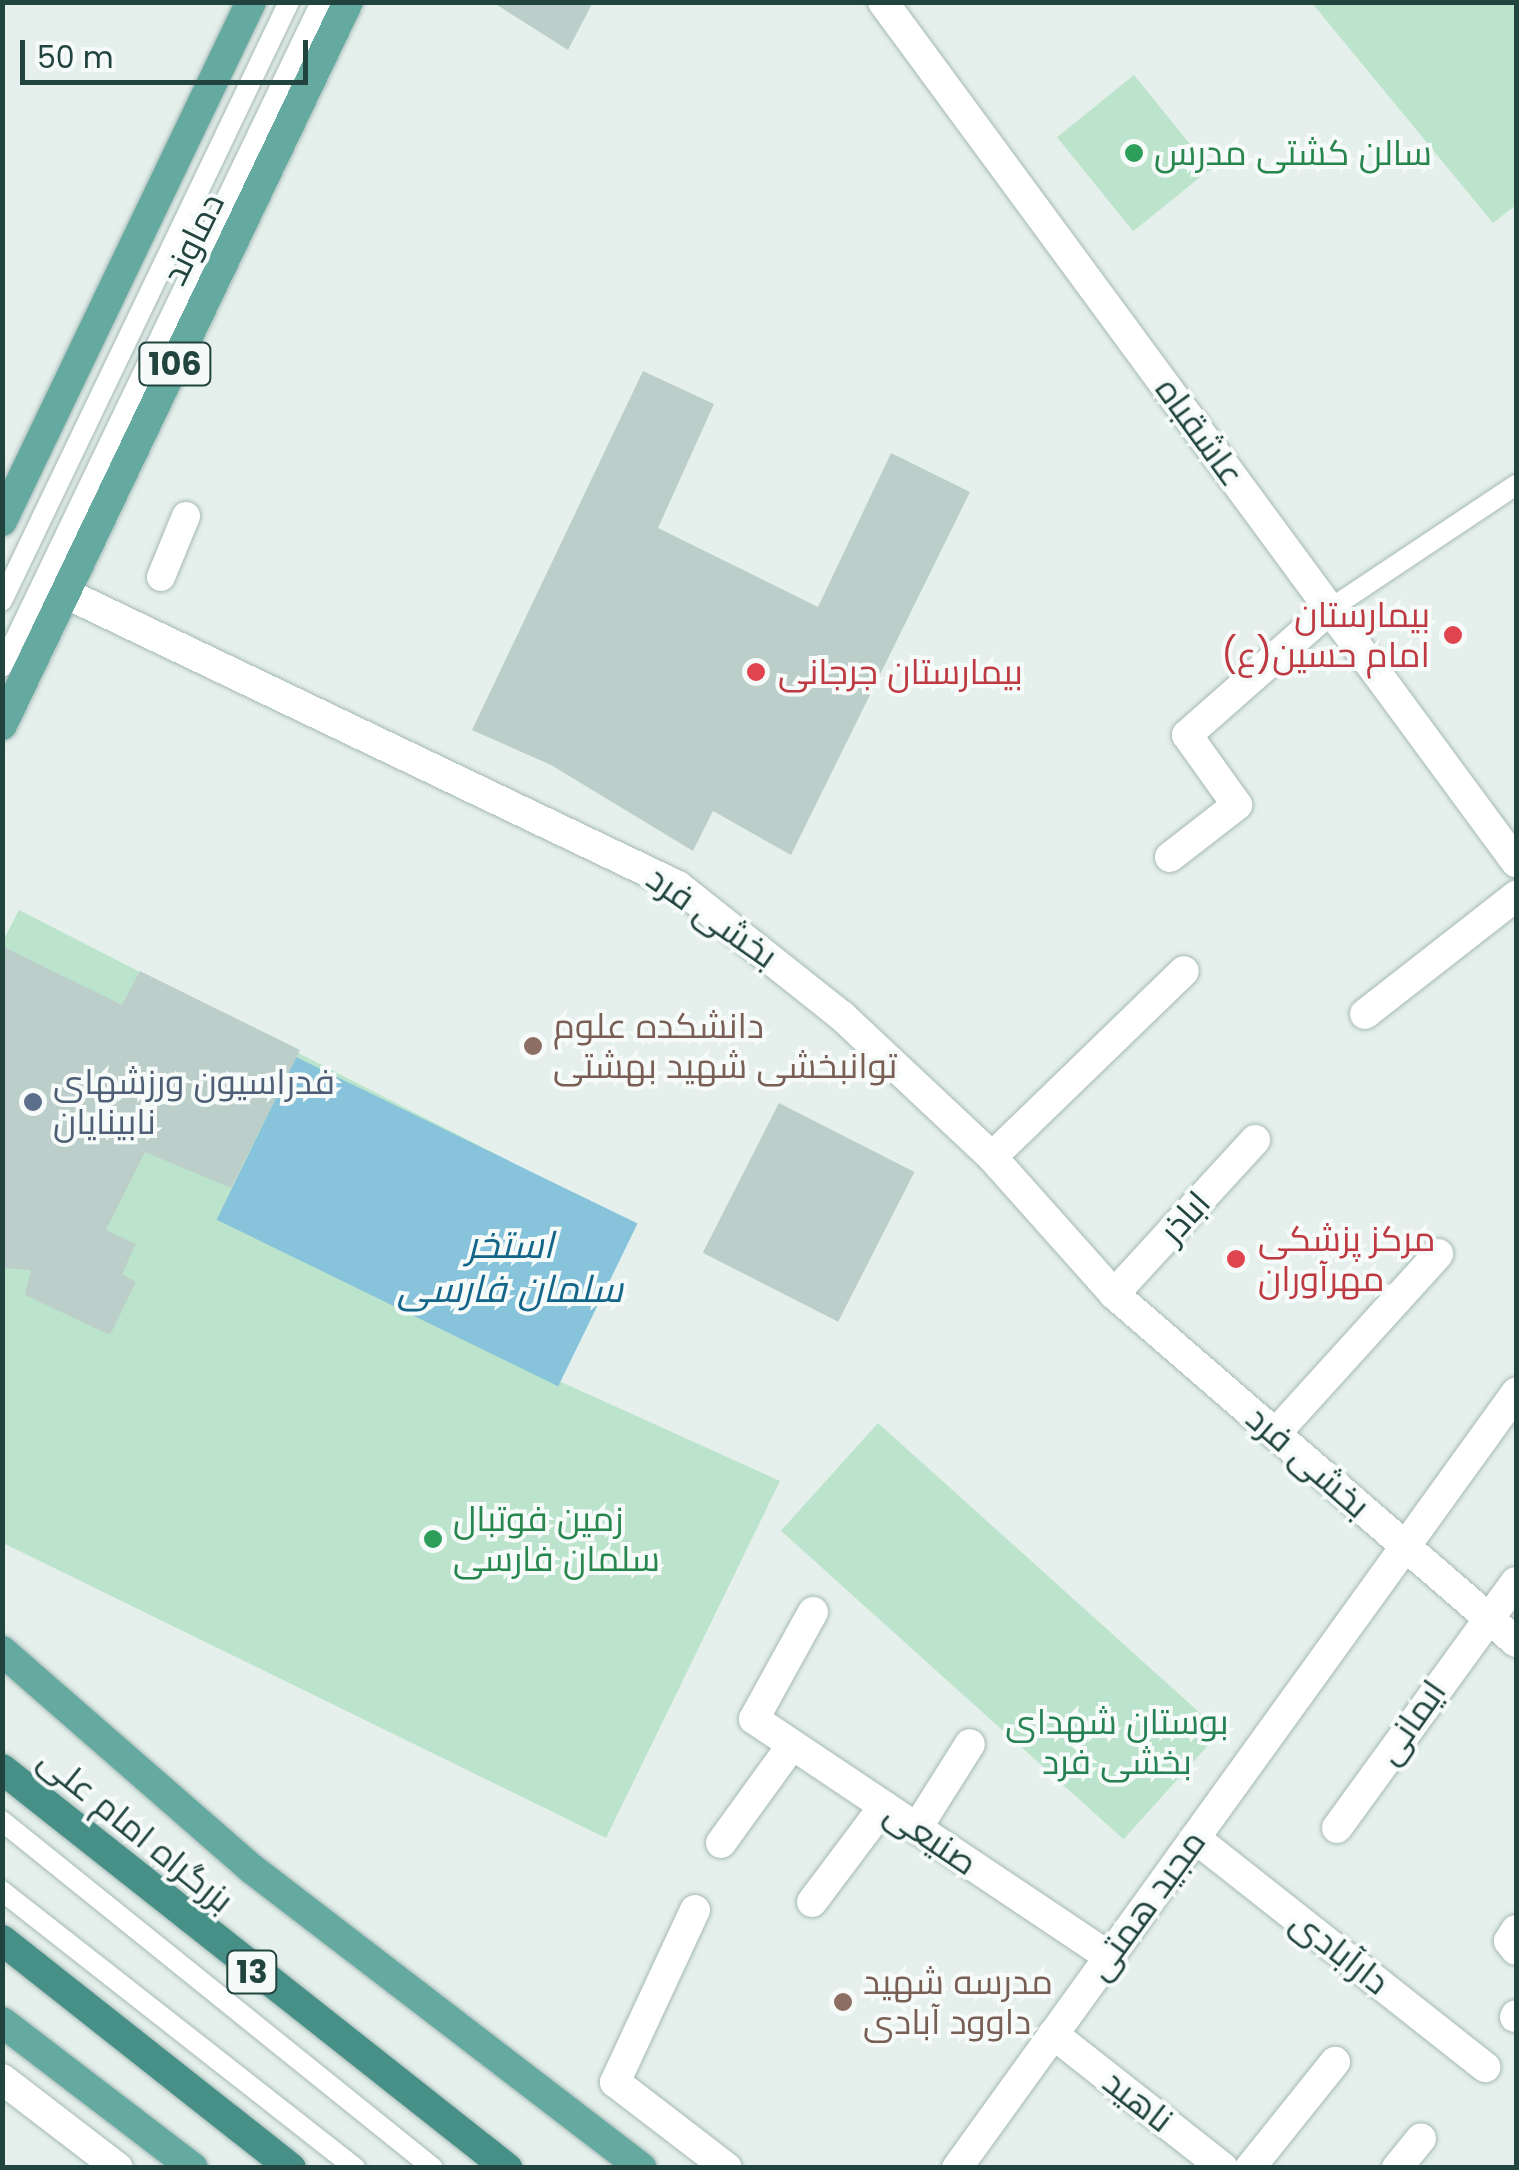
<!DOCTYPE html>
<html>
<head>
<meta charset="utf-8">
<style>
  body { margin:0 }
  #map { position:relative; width:1519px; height:2170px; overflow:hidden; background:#e5f0ec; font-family:Poppins,Cairo,sans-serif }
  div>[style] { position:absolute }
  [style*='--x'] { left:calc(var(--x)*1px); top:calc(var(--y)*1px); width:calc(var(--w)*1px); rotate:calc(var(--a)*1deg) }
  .green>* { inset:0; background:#bce3cb; transform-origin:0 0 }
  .water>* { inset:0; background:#87c3da; transform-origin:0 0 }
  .building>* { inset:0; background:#bccec9; transform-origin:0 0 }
  .roads { filter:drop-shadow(0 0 2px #a6b9b5) drop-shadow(0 0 2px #a6b9b5) }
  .service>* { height:20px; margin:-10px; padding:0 10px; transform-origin:10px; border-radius:10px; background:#fff }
  .pedestrian>* { height:28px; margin:-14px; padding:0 14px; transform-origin:14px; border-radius:14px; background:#fff }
  .minor>* { height:30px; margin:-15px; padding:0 15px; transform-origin:15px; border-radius:15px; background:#fff }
  .primary>* { height:30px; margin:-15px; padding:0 15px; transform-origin:15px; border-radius:15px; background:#64aaa1 }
  .trunk>* { height:30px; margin:-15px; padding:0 15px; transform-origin:15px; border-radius:15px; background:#469088 }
  .dots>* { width:28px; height:28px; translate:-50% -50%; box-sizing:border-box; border:5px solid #f6fbf9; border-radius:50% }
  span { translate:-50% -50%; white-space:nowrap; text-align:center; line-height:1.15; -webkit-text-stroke:8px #f6fbf9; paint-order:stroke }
  .shield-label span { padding:2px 8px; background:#f6fbf9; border:2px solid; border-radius:8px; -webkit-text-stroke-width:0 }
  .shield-label { font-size:32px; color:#21443f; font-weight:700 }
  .leisure-label { font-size:35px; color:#27864d }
  .left { translate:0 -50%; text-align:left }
  .street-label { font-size:35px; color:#21443f }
  .health-label { font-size:35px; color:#be3a42 }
  .right { translate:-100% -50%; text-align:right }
  .education-label { font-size:35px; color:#785e54 }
  .service-label { font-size:35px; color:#4e5e75 }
  .park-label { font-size:35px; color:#268154 }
  .water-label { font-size:38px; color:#136689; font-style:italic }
  .frame { position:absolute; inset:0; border:5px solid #21443f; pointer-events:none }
  .scale { position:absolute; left:20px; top:40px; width:288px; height:45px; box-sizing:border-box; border:5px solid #21443f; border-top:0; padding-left:12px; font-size:30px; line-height:35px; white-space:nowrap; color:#21443f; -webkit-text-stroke:8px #f6fbf9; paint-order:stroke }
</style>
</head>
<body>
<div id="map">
  <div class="green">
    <div style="clip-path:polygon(1312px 3px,1516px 3px,1516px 205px,1493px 223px)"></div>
    <div style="left:1134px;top:75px;width:121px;height:99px;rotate:51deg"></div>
    <div style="clip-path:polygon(19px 910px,636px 1226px,559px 1381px,780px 1481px,606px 1838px,3px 1543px,2px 943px)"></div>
    <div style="left:878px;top:1423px;width:461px;height:145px;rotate:42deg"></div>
  </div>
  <div class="water">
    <div style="left:296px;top:1057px;width:380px;height:181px;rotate:26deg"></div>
  </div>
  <div class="building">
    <div style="clip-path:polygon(492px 2px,593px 2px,568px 50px)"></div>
    <div style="clip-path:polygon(643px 371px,714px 404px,658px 528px,818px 607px,891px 453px,970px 492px,791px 855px,713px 811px,693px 851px,551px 765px,472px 730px)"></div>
    <div style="clip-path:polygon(2px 946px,122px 1005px,140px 971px,300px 1050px,231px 1188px,145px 1152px,106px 1230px,136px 1244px,122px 1274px,136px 1282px,110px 1335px,25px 1295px,31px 1270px,2px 1268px)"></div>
    <div style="left:779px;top:1103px;width:152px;height:168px;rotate:27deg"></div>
  </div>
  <div class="roads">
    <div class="service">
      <div style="--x:2;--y:601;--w:664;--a:-64.4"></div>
      <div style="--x:1330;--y:609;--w:224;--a:-33.7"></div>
      <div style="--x:2;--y:667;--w:738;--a:-64.37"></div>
      <div style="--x:2;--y:1821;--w:553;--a:38.84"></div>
      <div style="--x:2;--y:1891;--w:449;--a:38.1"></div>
    </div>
    <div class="pedestrian">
      <div style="--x:161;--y:577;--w:66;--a:-67.7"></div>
    </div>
    <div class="minor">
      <div style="--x:883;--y:2;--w:1068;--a:53.65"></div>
      <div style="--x:65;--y:593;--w:679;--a:25.55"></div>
      <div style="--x:678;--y:886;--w:209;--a:38.4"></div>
      <div style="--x:842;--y:1016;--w:206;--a:43.2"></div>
      <div style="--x:992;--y:1157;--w:183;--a:48.3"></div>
      <div style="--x:1114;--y:1294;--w:532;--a:40.88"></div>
      <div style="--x:1170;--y:857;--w:85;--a:-37.8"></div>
      <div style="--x:1237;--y:805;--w:86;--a:-125.5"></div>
      <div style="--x:1187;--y:735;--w:191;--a:-41.4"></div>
      <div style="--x:1365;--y:1014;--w:192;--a:-38"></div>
      <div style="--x:992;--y:1157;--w:267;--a:-44.1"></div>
      <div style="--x:1114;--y:1294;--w:209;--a:-47.5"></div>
      <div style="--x:1275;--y:1434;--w:243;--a:-47.8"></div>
      <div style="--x:813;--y:1612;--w:122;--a:118.9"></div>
      <div style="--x:754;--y:1719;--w:427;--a:33.8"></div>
      <div style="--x:917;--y:1828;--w:99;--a:-57.8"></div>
      <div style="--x:1337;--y:1828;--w:304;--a:-54"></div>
      <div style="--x:1195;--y:1838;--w:370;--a:38.3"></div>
      <div style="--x:721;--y:1843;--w:121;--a:-54.1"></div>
      <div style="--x:812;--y:1902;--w:120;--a:-53.1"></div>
      <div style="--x:695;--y:1910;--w:190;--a:114.9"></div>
      <div style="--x:615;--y:2082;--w:141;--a:37.5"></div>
      <div style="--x:1516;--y:1930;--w:13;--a:122"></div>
      <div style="--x:1509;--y:1941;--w:11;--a:52"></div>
      <div style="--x:1515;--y:2017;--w:2;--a:-63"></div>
      <div style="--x:1053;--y:2034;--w:216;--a:38.2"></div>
      <div style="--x:2;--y:2079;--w:146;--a:37.5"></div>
      <div style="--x:957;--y:2168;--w:956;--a:-54.2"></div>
      <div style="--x:1250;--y:2168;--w:136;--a:-51.3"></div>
      <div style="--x:1397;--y:2168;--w:38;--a:-51"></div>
    </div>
    <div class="primary">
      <div style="--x:2;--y:521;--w:576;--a:-64.37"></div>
      <div style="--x:2;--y:725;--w:802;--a:-64.43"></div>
      <div style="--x:2;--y:1651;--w:332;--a:41.1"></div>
      <div style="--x:252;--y:1869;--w:491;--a:37.5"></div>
      <div style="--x:2;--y:2022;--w:240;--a:37.4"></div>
    </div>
    <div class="trunk">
      <div style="--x:2;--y:1769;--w:644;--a:38.31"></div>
      <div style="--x:2;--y:1940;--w:368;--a:38.3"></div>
    </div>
  </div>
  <div class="dots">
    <div style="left:1134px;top:153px;background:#2e9e5b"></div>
    <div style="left:1453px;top:635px;background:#e0444e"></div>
    <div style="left:756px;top:672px;background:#e0444e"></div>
    <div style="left:533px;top:1046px;background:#8d6e63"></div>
    <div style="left:33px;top:1102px;background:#5c6f8a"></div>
    <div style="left:1236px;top:1259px;background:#e0444e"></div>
    <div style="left:433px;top:1539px;background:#2e9e5b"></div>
    <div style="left:843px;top:2002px;background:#8d6e63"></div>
  </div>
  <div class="shield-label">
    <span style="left:175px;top:364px">106</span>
    <span style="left:252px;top:1972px">13</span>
  </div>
  <div class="leisure-label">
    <span class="left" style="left:1154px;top:153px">سالن کشتی مدرس</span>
    <span class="left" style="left:453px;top:1539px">زمین فوتبال<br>سلمان فارسی</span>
  </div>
  <div class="street-label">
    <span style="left:193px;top:239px;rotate:-64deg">دماوند</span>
    <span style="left:1200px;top:432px;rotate:54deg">عاشقباه</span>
    <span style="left:712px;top:917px;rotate:35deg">بخشی فرد</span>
    <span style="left:1185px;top:1217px;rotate:-48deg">اباذر</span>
    <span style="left:1308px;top:1462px;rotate:41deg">بخشی فرد</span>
    <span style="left:1411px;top:1722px;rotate:-55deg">ایمانی</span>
    <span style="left:136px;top:1830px;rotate:39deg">بزرگراه امام علی</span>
    <span style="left:931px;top:1838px;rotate:34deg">صنیعی</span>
    <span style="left:1146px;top:1905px;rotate:-54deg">مجید همتی</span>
    <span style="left:1340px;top:1952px;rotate:38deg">دارآبادی</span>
    <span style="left:1138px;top:2101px;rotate:38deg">ناهید</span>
  </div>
  <div class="health-label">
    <span class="right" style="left:1430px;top:635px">بیمارستان<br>امام حسین(ع)</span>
    <span class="left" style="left:778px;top:672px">بیمارستان جرجانی</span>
    <span class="left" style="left:1258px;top:1259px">مرکز پزشکی<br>مهرآوران</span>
  </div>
  <div class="education-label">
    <span class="left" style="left:553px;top:1046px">دانشکده علوم<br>توانبخشی شهید بهشتی</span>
    <span class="left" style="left:863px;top:2002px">مدرسه شهید<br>داوود آبادی</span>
  </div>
  <div class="service-label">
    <span class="left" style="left:53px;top:1102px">فدراسیون ورزشهای<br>نابینایان</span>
  </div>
  <div class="park-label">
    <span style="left:1117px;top:1742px">بوستان شهدای<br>بخشی فرد</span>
  </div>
  <div class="water-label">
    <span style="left:510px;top:1267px">استخر<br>سلمان فارسی</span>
  </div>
  <div class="frame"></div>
  <div class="scale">50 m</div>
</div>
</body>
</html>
